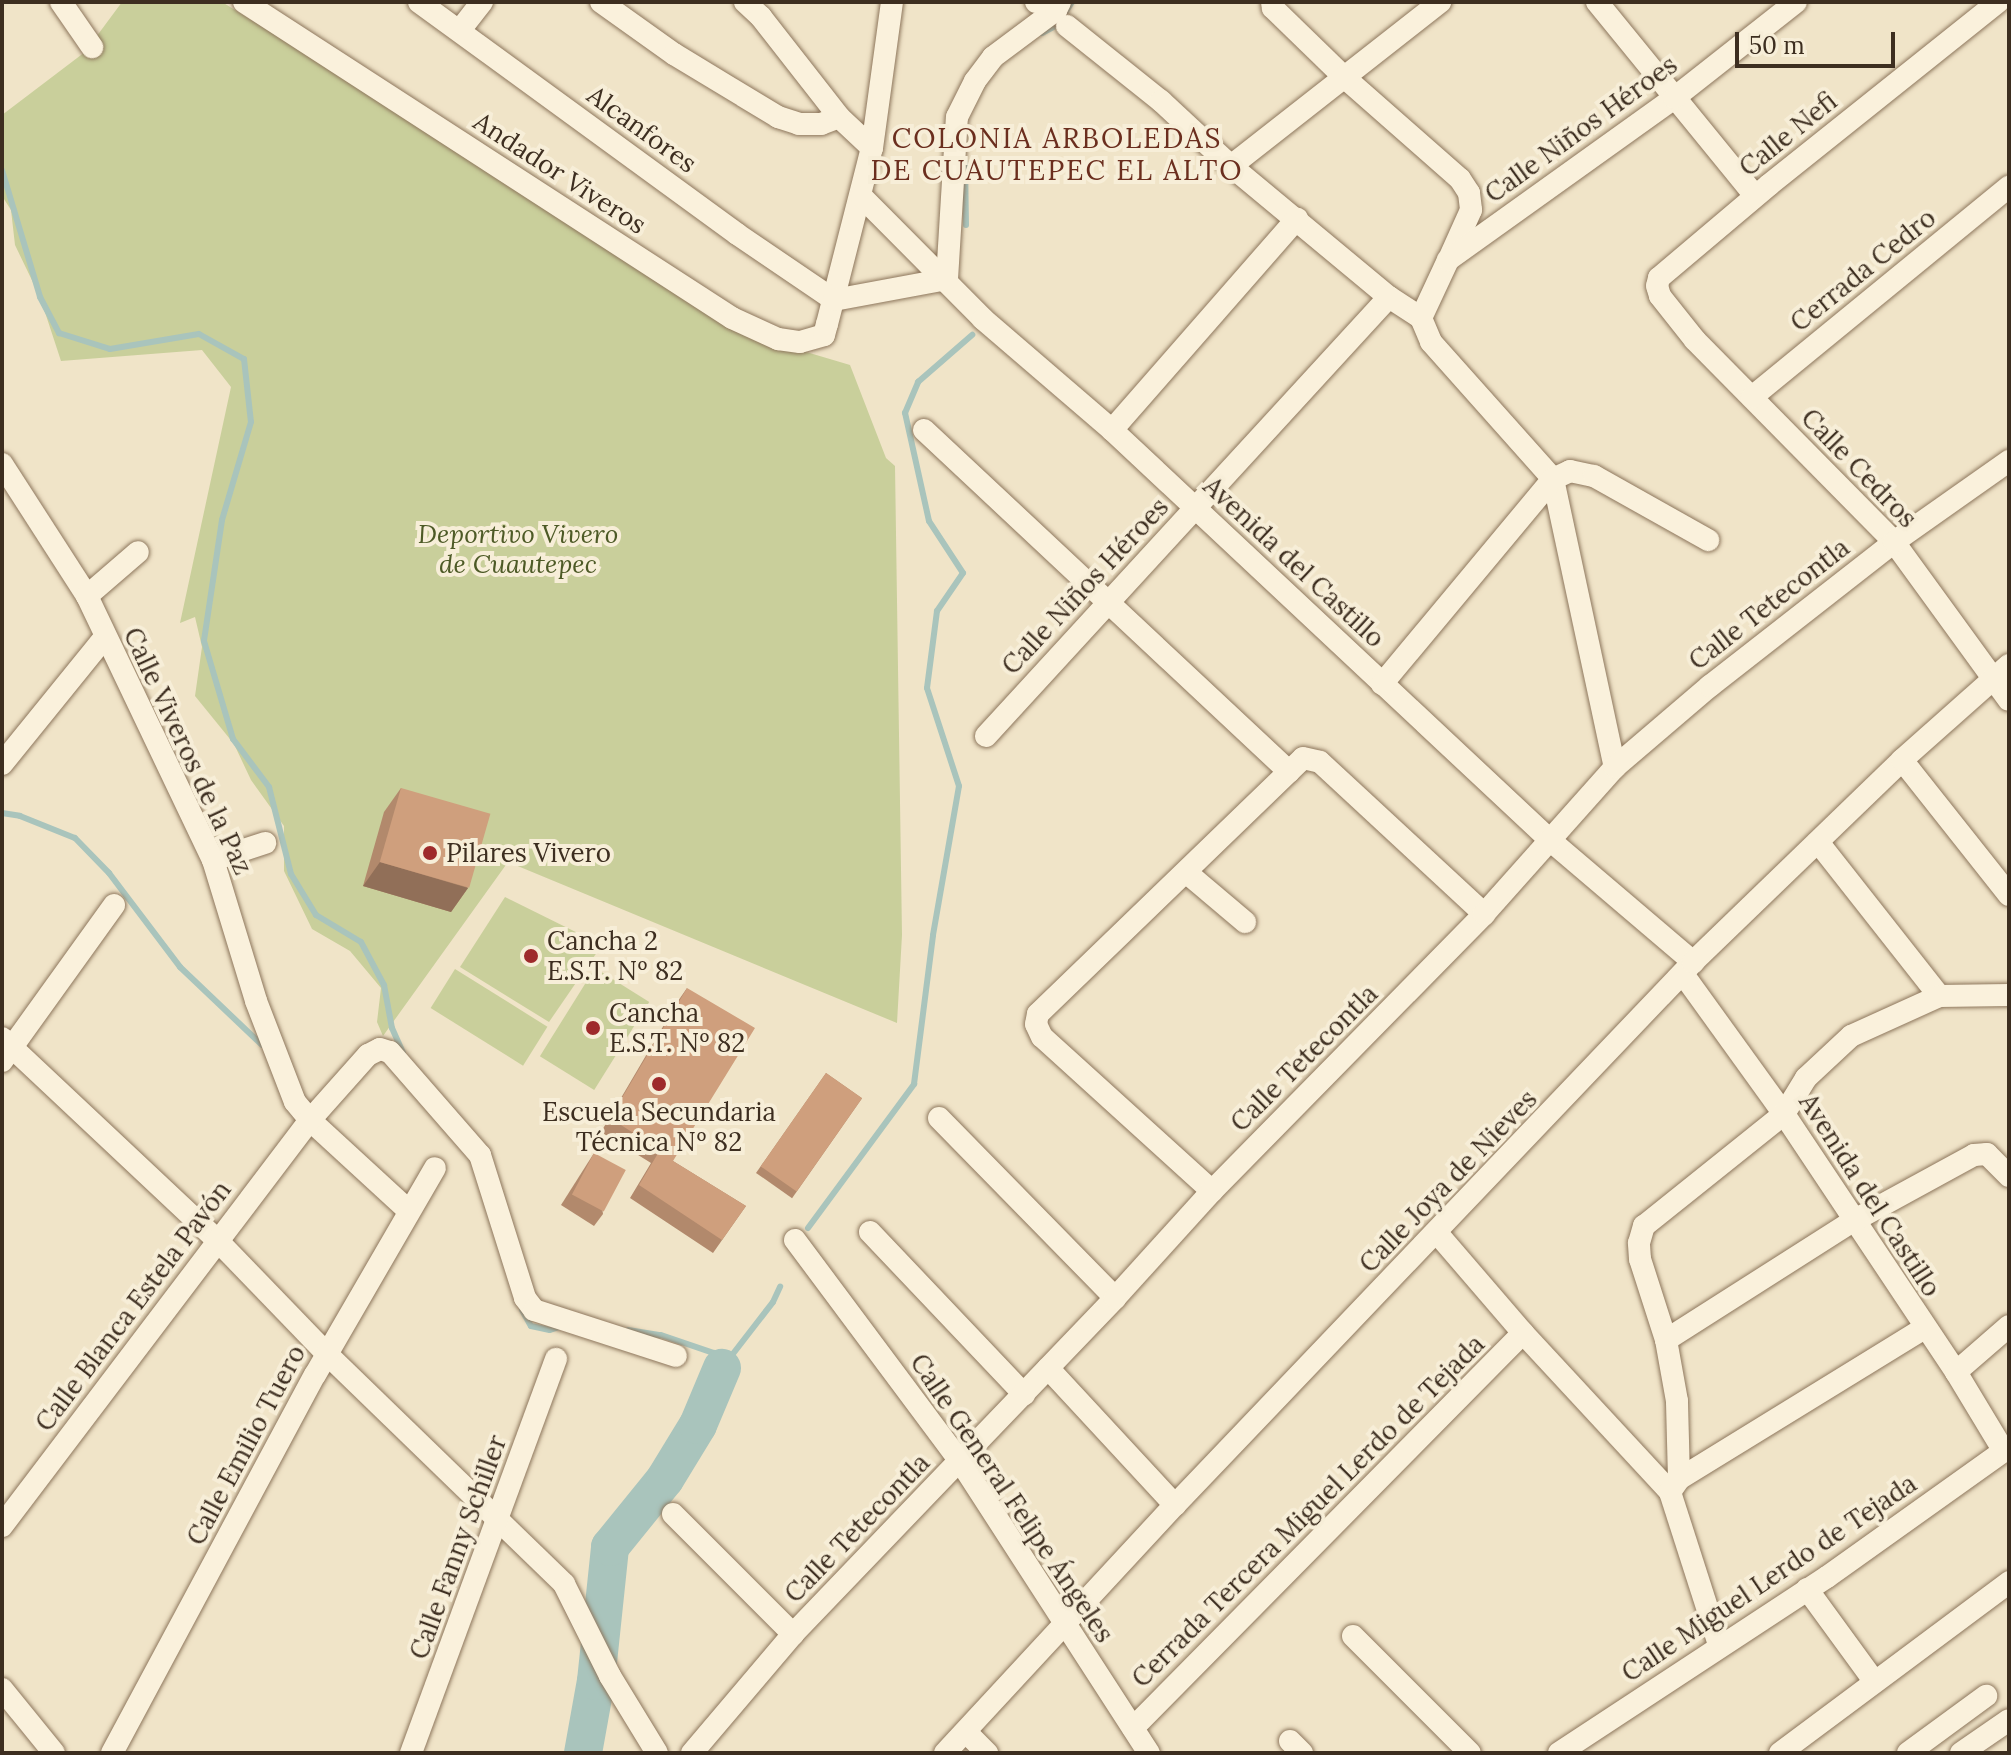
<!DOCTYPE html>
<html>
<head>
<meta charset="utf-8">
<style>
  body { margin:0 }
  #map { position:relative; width:2011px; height:1755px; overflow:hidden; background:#f0e4c8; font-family:Lora,serif }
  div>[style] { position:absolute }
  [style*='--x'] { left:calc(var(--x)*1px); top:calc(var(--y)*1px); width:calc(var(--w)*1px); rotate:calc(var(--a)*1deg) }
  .green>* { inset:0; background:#c9cf9b; transform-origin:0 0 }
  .stream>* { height:6px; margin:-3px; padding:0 3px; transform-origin:3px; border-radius:3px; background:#a9c4bc }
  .river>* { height:38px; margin:-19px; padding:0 19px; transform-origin:19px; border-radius:19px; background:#a9c4bc }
  .roads { filter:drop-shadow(0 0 2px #8d765c) drop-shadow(0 0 2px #8d765c) }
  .minor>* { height:22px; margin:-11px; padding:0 11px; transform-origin:11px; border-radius:11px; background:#faf1dc }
  .wall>* { inset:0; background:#b2896c; transform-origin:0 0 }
  .shaded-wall>* { inset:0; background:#916f58 }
  .building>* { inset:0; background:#cf9f7d; transform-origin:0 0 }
  .dots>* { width:22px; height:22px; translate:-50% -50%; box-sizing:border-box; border:4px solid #f7eed8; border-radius:50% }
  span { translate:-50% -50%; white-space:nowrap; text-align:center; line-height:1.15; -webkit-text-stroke:8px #f7eed8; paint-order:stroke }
  .street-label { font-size:26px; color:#3d2e20 }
  .park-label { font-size:26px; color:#4d5a26; font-style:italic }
  .poi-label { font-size:26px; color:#3d2e20 }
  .left { translate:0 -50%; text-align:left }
  .neighbourhood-label { font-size:28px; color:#6b2e1e; letter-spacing:2px }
  .frame { position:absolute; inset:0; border:4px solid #3d2e20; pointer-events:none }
  .scale { position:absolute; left:1735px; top:32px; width:160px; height:36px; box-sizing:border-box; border:4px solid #3d2e20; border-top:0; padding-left:10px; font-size:24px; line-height:28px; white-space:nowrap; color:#3d2e20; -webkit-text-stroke:6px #f7eed8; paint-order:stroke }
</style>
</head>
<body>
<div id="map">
  <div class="green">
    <div style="clip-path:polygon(122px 2px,222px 2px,776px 343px,850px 365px,886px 458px,895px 466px,902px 935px,897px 1023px,508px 862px,383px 1036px,377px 1022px,381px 988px,350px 951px,312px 929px,284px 871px,284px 826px,251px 780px,234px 744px,195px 696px,202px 647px,195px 617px,180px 623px,231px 387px,202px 350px,61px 361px,40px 297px,15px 245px,11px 210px,2px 196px,2px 115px,85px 52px)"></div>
    <div style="clip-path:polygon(505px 897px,602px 945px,549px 1022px,460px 967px)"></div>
    <div style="left:595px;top:968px;width:64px;height:104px;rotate:32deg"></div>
    <div style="left:455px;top:969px;width:109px;height:46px;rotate:32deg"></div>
  </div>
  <div class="stream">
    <div style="--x:1042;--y:33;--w:17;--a:-28"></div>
    <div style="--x:1057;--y:25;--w:27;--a:-57"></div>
    <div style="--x:965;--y:162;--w:63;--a:89.1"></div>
    <div style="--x:2;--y:170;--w:133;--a:73.3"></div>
    <div style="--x:40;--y:297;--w:41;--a:62.2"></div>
    <div style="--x:59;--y:333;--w:53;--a:17.4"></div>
    <div style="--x:110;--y:349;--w:90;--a:-9.6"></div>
    <div style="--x:199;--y:334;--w:51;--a:29.1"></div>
    <div style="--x:244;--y:359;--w:63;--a:83.7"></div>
    <div style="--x:251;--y:422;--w:102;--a:106.5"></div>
    <div style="--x:222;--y:520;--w:122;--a:98.5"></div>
    <div style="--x:204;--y:641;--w:102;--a:73.5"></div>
    <div style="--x:233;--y:739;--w:60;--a:53.1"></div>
    <div style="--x:269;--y:787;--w:90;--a:75.8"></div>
    <div style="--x:291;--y:874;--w:48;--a:58.6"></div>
    <div style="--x:316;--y:915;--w:52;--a:31"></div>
    <div style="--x:361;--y:942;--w:49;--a:61.9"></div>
    <div style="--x:384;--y:985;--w:44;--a:79.5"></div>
    <div style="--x:392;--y:1028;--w:27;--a:66"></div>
    <div style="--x:2;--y:813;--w:18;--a:9"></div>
    <div style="--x:20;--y:816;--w:59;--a:21.8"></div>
    <div style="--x:75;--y:838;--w:49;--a:45.8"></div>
    <div style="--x:109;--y:873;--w:118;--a:52.9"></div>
    <div style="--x:180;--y:967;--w:113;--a:43.6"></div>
    <div style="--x:808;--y:1228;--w:179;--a:-53.6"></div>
    <div style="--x:914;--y:1084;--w:150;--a:-82.7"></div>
    <div style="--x:933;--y:935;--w:151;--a:-80.1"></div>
    <div style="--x:959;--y:786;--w:103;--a:-108.1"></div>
    <div style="--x:927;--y:688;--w:78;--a:-82.6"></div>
    <div style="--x:937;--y:611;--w:46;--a:-55.6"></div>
    <div style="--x:963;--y:573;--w:62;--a:-123.2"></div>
    <div style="--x:929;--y:521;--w:111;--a:-102.5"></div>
    <div style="--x:905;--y:413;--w:34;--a:-67"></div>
    <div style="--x:918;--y:382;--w:72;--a:-41"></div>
    <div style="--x:522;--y:1310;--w:18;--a:61"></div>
    <div style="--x:531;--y:1326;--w:19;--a:12"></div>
    <div style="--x:550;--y:1330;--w:9;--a:-18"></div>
    <div style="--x:628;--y:1330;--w:33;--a:9"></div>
    <div style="--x:661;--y:1335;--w:56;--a:18.8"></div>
    <div style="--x:714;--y:1353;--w:17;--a:62"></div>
    <div style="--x:722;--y:1368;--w:83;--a:-52.3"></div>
    <div style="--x:773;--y:1302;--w:17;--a:-65"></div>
  </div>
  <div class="river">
    <div style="--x:583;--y:1753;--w:73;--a:-79.8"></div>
    <div style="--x:596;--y:1681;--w:135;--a:-84"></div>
    <div style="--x:610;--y:1547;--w:87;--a:-51"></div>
    <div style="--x:665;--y:1479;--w:63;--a:-58.6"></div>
    <div style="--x:698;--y:1425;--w:62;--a:-67.2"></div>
  </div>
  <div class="roads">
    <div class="minor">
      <div style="--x:61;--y:2;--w:55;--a:55.4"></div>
      <div style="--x:244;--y:2;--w:581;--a:32.92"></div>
      <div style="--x:732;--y:318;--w:51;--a:24.5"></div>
      <div style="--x:778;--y:339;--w:22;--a:8"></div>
      <div style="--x:800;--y:342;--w:25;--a:-16"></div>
      <div style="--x:824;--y:335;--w:11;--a:-75"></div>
      <div style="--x:827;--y:324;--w:182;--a:-75.7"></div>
      <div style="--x:872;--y:148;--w:147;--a:-82.2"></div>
      <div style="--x:419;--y:2;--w:394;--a:36.1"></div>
      <div style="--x:737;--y:234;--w:117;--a:34.2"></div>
      <div style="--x:601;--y:2;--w:90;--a:35.5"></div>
      <div style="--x:674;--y:54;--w:122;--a:31.2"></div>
      <div style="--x:778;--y:117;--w:22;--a:18"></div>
      <div style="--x:799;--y:124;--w:22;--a:0"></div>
      <div style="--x:821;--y:124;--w:19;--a:-21"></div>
      <div style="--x:745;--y:2;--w:22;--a:43"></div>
      <div style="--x:761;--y:17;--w:127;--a:52"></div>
      <div style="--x:839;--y:117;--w:45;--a:43.2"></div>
      <div style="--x:1036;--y:2;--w:1;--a:0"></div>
      <div style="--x:1272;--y:2;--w:6;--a:81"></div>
      <div style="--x:1273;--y:8;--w:99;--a:44.2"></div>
      <div style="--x:1344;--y:77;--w:154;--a:41.3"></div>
      <div style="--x:1460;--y:179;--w:17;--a:57"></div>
      <div style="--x:1469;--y:193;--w:17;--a:83"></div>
      <div style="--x:1471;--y:210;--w:54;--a:114.2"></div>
      <div style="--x:1597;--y:2;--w:250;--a:50.8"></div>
      <div style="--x:1998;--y:2;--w:293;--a:141.4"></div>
      <div style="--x:1769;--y:185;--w:144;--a:139.8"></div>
      <div style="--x:1659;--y:278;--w:8;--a:104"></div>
      <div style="--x:1657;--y:286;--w:10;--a:73"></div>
      <div style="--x:1660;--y:296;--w:56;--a:51.5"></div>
      <div style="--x:1695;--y:340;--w:284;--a:45.4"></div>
      <div style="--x:1894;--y:542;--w:195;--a:54"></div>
      <div style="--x:1067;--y:26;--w:120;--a:38.6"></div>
      <div style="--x:1161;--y:101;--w:96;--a:42.9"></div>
      <div style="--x:1231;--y:166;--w:205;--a:39.7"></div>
      <div style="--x:1389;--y:297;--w:38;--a:33"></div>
      <div style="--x:1421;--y:318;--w:26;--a:67"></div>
      <div style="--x:1431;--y:342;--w:183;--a:48.3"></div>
      <div style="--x:1553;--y:479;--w:295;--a:77.9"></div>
      <div style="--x:460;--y:30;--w:36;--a:-52"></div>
      <div style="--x:1231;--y:166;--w:266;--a:-38.1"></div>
      <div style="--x:862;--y:197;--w:172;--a:45.2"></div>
      <div style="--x:983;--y:319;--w:170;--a:40.7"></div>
      <div style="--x:1112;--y:430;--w:601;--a:43.11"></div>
      <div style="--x:1551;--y:841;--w:187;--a:40.4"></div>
      <div style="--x:834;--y:300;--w:115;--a:-10.5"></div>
      <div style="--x:947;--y:279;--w:162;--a:-86.5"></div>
      <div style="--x:957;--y:117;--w:40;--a:-63.4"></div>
      <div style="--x:975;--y:81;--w:30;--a:-53"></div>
      <div style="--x:993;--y:57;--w:79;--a:-36.7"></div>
      <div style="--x:1056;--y:10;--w:9;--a:-63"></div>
      <div style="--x:1421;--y:318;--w:64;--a:-65"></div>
      <div style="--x:1448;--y:260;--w:278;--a:-35.6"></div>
      <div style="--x:1674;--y:98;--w:155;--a:-38.2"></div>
      <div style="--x:1752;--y:397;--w:332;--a:-39.3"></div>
      <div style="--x:924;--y:430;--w:500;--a:43.1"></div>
      <div style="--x:1112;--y:430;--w:281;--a:-48.8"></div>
      <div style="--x:2;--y:464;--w:157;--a:57.2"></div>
      <div style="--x:87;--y:596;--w:293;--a:64.5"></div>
      <div style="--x:213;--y:860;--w:147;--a:73"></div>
      <div style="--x:256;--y:1001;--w:108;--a:68.9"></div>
      <div style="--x:295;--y:1102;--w:23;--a:50"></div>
      <div style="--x:310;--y:1120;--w:134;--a:42.6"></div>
      <div style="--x:87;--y:596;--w:67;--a:-40.8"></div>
      <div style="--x:1382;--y:684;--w:267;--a:-50.2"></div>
      <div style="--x:1553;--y:479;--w:19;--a:-25"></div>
      <div style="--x:1570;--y:471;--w:25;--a:12"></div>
      <div style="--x:1594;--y:476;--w:131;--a:29.3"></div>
      <div style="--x:986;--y:736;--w:596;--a:-47.45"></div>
      <div style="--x:1902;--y:760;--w:172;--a:51.6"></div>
      <div style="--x:2;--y:764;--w:164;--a:-51"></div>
      <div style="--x:1818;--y:842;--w:196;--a:51.8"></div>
      <div style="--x:213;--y:860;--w:55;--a:-18.1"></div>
      <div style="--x:1187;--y:873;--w:76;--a:40.2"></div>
      <div style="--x:1683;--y:974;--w:173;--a:54.2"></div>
      <div style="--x:1784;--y:1114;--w:310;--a:56.3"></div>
      <div style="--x:1956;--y:1372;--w:91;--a:58.9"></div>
      <div style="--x:2;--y:1038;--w:295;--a:43.2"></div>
      <div style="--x:217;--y:1240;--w:158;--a:46"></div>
      <div style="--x:327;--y:1354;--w:330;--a:44.1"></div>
      <div style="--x:564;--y:1584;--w:103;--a:63.4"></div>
      <div style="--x:610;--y:1676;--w:90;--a:58.6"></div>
      <div style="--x:2;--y:1061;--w:192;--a:-54.3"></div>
      <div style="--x:939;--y:1118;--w:252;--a:45.6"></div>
      <div style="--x:1212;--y:1191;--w:229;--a:-137.8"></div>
      <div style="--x:1042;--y:1037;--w:14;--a:-115"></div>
      <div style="--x:1036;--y:1024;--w:10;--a:-79"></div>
      <div style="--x:1038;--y:1014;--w:368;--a:-44"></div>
      <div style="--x:1303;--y:758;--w:17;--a:13"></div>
      <div style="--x:1320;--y:762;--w:224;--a:42.8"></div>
      <div style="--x:870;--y:1232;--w:224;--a:46.5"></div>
      <div style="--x:1437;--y:1233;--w:132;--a:49.3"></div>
      <div style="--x:1523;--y:1333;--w:217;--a:47.2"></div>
      <div style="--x:1670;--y:1492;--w:161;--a:72.2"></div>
      <div style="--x:795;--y:1240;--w:276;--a:53.3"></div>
      <div style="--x:960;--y:1461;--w:348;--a:57.1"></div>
      <div style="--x:1666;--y:1340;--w:222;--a:-32.5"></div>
      <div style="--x:1853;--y:1221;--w:138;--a:-28.6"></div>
      <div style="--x:1974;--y:1155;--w:13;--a:-4"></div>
      <div style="--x:1987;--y:1154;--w:31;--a:45"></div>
      <div style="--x:1048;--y:1368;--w:187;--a:47.2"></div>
      <div style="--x:1956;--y:1372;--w:70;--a:-41"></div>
      <div style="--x:1679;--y:1479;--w:288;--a:-31.6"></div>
      <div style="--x:1670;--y:1492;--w:16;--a:-55"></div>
      <div style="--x:1679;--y:1479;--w:78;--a:-91.5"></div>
      <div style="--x:1677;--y:1401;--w:62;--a:-100.2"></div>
      <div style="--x:1666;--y:1340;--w:85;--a:-107.8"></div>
      <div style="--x:1640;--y:1259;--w:16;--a:-94"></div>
      <div style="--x:1639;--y:1243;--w:18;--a:-74"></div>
      <div style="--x:1644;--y:1226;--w:179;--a:-38.7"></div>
      <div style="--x:1784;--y:1114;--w:42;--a:-58.6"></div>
      <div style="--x:1806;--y:1078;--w:62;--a:-43"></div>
      <div style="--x:1851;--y:1036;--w:97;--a:-24.4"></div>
      <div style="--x:1939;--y:996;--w:70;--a:-0.8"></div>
      <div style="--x:673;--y:1514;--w:170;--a:45"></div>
      <div style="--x:2;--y:1526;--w:510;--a:-52.82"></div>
      <div style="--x:310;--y:1120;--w:87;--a:-48.3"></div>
      <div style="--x:368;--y:1055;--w:13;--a:-27"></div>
      <div style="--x:380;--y:1049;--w:10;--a:17"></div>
      <div style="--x:390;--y:1052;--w:137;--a:48.9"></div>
      <div style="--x:480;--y:1155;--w:150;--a:72.5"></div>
      <div style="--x:525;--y:1298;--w:15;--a:53"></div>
      <div style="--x:534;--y:1310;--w:149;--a:17.9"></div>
      <div style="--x:1807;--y:1589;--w:114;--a:53.9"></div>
      <div style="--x:1353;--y:1636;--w:165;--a:45"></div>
      <div style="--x:2;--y:1689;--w:82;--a:50.9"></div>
      <div style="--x:1133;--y:1728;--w:555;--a:-45.36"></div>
      <div style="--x:966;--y:1732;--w:30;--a:45"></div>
      <div style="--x:1290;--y:1741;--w:17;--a:45"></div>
      <div style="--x:112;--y:1753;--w:429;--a:-61.8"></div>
      <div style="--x:315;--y:1375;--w:239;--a:-59.9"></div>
      <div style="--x:411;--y:1753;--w:420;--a:-69.8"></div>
      <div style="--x:692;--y:1753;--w:156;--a:-49.7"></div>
      <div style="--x:793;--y:1634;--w:465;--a:-46.2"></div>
      <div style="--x:1115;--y:1298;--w:144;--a:-47.8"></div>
      <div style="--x:1212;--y:1191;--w:388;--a:-45.5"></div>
      <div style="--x:1484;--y:914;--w:197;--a:-48.3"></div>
      <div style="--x:1615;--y:767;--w:125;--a:-40.5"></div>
      <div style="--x:1710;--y:686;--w:234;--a:-38"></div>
      <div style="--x:1894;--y:542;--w:141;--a:-35.2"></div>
      <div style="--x:945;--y:1753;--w:338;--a:-47.2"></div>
      <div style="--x:1175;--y:1505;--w:750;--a:-46.35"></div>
      <div style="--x:1693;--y:962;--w:291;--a:-44"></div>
      <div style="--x:1902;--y:760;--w:143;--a:-41.6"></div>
      <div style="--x:1559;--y:1753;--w:321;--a:-33.3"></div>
      <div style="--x:1827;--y:1577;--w:224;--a:-35.5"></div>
      <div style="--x:1780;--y:1753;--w:286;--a:-36.7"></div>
      <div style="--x:1908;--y:1753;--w:97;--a:-36.2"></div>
      <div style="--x:1961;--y:1753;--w:58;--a:-34.5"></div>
    </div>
  </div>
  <div class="wall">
    <div style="clip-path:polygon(401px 788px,468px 888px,451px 912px,363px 886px,384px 812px)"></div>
    <div style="clip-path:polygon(687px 988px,673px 1161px,746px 1206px,713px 1253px,630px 1198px,651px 1163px,601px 1132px,678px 1001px)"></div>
    <div style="left:826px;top:1073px;width:44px;height:122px;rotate:35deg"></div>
    <div style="clip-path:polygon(594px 1153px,603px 1214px,594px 1226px,561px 1205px)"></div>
  </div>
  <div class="shaded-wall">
    <div style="clip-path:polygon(380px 862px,468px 888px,451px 912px,363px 886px)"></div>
  </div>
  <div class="building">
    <div style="left:401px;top:788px;width:93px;height:77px;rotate:16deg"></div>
    <div style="clip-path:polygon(687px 988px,755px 1028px,673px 1161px,746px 1206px,722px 1240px,639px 1185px,660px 1150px,610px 1118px)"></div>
    <div style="left:826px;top:1073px;width:44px;height:114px;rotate:35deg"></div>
    <div style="left:594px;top:1153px;width:36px;height:47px;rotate:28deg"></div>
  </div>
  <div class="dots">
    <div style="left:430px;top:853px;background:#9e2a2b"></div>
    <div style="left:531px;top:956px;background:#9e2a2b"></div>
    <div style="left:593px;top:1028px;background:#9e2a2b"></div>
    <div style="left:659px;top:1084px;background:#9e2a2b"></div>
  </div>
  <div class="street-label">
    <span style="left:642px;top:129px;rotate:36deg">Alcanfores</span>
    <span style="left:1581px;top:129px;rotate:-36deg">Calle Niños Héroes</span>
    <span style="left:1788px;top:134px;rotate:-39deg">Calle Nefi</span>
    <span style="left:560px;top:173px;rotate:33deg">Andador Viveros</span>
    <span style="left:1863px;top:270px;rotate:-39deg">Cerrada Cedro</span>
    <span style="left:1859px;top:468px;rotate:46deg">Calle Cedros</span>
    <span style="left:1294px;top:562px;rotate:43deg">Avenida del Castillo</span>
    <span style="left:1085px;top:586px;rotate:-47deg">Calle Niños Héroes</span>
    <span style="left:1769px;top:604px;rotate:-38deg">Calle Tetecontla</span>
    <span style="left:188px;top:751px;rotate:65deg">Calle Viveros de la Paz</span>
    <span style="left:1304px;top:1058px;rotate:-45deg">Calle Tetecontla</span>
    <span style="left:1448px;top:1181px;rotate:-46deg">Calle Joya de Nieves</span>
    <span style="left:1870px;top:1195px;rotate:57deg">Avenida del Castillo</span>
    <span style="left:133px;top:1306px;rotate:-53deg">Calle Blanca Estela Pavón</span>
    <span style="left:246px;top:1445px;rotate:-62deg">Calle Emilio Tuero</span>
    <span style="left:1012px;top:1498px;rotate:56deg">Calle General Felipe Ángeles</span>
    <span style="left:1308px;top:1511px;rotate:-45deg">Cerrada Tercera Miguel Lerdo de Tejada</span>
    <span style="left:857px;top:1528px;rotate:-46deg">Calle Tetecontla</span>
    <span style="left:458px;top:1547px;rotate:-70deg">Calle Fanny Schiller</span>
    <span style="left:1769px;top:1578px;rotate:-34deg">Calle Miguel Lerdo de Tejada</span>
  </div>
  <div class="park-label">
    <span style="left:518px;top:549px">Deportivo Vivero<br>de Cuautepec</span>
  </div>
  <div class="poi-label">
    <span class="left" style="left:446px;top:853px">Pilares Vivero</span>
    <span class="left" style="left:547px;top:956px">Cancha 2<br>E.S.T. Nº 82</span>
    <span class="left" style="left:609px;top:1028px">Cancha<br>E.S.T. Nº 82</span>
    <span style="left:659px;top:1127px">Escuela Secundaria<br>Técnica Nº 82</span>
  </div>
  <div class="neighbourhood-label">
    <span style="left:1057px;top:154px">COLONIA ARBOLEDAS<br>DE CUAUTEPEC EL ALTO</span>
  </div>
  <div class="frame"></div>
  <div class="scale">50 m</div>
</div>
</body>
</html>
